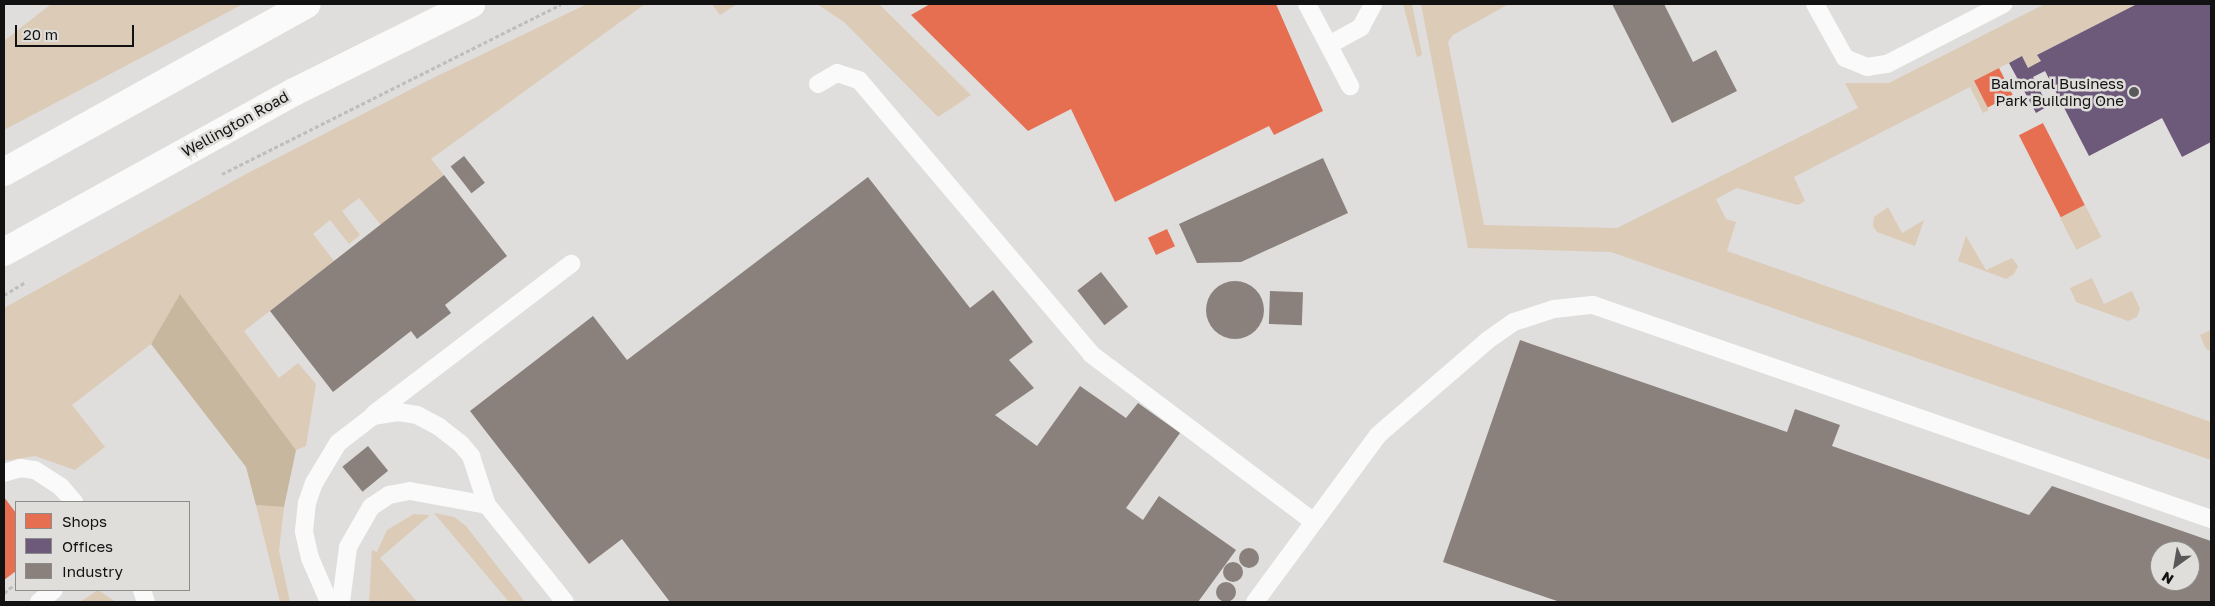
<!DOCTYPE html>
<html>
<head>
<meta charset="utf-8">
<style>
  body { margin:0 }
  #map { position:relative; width:2215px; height:606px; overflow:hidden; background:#dfdedc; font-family:"Golos Text",sans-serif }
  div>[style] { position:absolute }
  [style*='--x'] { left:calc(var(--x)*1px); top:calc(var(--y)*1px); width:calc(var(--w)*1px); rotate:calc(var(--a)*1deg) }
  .green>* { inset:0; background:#dccbb6; transform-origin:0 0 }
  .forest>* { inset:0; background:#c8b79f }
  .shops>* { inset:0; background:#e76f51; transform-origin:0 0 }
  .offices>* { inset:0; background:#6d597a }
  .industry>* { inset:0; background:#8a817c; transform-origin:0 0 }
  .round { border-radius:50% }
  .path>* { height:3px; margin-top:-1.5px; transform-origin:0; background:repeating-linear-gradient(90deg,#bfbebe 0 4px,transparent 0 6.5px) }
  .lane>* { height:18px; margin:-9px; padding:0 9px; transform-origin:9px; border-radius:9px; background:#fafafa }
  .primary>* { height:28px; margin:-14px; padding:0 14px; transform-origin:14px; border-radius:14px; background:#fafafa }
  .dots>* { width:14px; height:14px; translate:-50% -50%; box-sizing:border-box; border:2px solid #e0dedb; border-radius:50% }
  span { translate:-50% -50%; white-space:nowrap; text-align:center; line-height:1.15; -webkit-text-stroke:5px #e0dedb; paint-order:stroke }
  .poi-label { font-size:15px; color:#131212 }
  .right { translate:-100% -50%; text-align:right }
  .street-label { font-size:15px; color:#131212 }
  .frame { position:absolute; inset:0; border:5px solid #131212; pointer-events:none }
  .legend { position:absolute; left:15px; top:501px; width:175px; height:90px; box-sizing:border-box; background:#e0dedb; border:1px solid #8e8c8b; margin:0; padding:6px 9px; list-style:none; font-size:15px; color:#131212 }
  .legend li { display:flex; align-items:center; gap:10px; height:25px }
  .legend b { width:25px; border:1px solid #8e8c8b }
  .north { position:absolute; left:2150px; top:541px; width:50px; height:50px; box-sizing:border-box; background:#e0dedb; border:1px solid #8e8c8b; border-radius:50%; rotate:212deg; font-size:14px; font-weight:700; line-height:20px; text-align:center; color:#131212 }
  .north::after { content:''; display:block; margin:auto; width:18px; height:22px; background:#5a5959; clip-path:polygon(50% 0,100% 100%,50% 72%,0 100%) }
  .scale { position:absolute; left:15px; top:25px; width:119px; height:22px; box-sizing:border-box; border:2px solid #131212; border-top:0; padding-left:6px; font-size:15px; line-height:18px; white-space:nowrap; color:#131212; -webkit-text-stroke:4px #e0dedb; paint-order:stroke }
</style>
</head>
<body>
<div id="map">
  <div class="green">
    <div style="clip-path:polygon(51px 4px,243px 4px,4px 130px,4px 41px)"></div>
    <div style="clip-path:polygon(587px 4px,645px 4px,431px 159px,444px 175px,381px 225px,359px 198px,342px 211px,360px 235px,349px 244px,330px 220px,313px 234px,334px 261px,244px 331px,279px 378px,298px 363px,316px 384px,306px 446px,296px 450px,180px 294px,151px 344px,72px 405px,105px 447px,75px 470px,35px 456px,4px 461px,4px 308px,246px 174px,429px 80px)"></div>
    <div style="clip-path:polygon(712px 4px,737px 4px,720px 15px)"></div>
    <div style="clip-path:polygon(817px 4px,879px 4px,971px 95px,938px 117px,844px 22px)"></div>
    <div style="clip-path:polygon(1403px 4px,1412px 4px,1422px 55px,1417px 57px)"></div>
    <div style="clip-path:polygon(1421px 4px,1509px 4px,1453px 35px,1448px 42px,1484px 225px,1617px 228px,1858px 108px,1845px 83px,1889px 83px,2045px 4px,2137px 4px,2037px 55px,2041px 61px,2028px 68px,2022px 56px,1974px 81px,1989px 110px,1983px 113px,1970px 87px,1794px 177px,1805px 201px,1798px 205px,1737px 188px,1716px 199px,1726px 219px,1736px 222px,1727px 251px,2211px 422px,2211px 460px,1611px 252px,1468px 248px)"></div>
    <div style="left:2085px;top:205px;width:36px;height:28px;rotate:63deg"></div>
    <div style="clip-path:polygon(1888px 207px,1902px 233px,1924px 220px,1915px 246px,1877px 232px,1873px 226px,1874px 217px)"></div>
    <div style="clip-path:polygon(1966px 236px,1986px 270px,2012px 258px,2018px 266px,2014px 274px,2006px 279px,1958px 261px)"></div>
    <div style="clip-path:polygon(2092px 278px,2104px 304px,2132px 291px,2140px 309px,2137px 317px,2128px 321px,2076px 302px,2070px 288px)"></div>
    <div style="clip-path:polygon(2211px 330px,2211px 351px,2206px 349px,2200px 335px)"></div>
    <div style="clip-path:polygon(256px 505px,284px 507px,279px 551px,290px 602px,280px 602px)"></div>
    <div style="clip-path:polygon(434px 513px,454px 517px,466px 526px,525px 602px,509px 602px)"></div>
    <div style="clip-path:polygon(414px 514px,430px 515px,380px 558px,417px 602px,369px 602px,372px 550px,377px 552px,387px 530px)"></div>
    <div style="clip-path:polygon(98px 590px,116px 602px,80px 602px)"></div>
  </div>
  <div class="forest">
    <div style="clip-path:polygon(180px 294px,296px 450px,284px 507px,256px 505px,246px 467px,151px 344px)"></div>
  </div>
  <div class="shops">
    <div style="clip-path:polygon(930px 4px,1276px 4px,1323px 111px,1274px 135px,1269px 126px,1115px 202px,1071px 109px,1028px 131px,911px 15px)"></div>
    <div style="left:1999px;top:68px;width:30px;height:28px;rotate:63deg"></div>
    <div style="left:2043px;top:123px;width:92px;height:27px;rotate:63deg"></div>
    <div style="left:1167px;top:229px;width:19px;height:21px;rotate:65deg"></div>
    <div style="clip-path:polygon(4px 497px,16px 513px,16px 571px,4px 580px)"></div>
  </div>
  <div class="offices">
    <div style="clip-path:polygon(2137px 4px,2211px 4px,2211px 142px,2182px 157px,2162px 118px,2089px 156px,2045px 71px,2033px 77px,2048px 106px,2036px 113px,2009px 63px,2022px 56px,2028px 68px,2041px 61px,2037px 55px)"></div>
  </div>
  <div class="industry">
    <div style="clip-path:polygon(1612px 4px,1664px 4px,1693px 62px,1716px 50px,1737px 91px,1672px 123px)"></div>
    <div style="left:464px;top:156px;width:34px;height:17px;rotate:52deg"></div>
    <div style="clip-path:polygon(1323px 158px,1348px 213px,1241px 262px,1197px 263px,1179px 224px)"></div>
    <div style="clip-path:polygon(444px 175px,507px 256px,445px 305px,451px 313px,417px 339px,411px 331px,333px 392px,270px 311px)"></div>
    <div style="clip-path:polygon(868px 177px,970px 308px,993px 290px,1033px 342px,1009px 360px,1034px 388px,995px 415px,1037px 446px,1080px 386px,1126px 418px,1138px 403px,1180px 433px,1126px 508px,1143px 520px,1159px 496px,1236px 550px,1198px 602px,670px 602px,622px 539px,589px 564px,470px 411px,593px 316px,627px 360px)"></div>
    <div style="left:1101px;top:272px;width:44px;height:30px;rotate:52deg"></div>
    <div class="round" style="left:1206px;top:281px;width:58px;height:58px"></div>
    <div style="left:1270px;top:291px;width:33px;height:33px;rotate:2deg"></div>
    <div style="clip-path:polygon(evenodd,1520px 340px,1787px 432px,1795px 409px,1840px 425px,1832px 446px,2029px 515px,2052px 486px,2211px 541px,2211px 602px,1560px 602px,1443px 562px,1520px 340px,2160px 551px,2190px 551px,2190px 581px,2160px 581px,2160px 551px)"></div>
    <div style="left:368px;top:446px;width:32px;height:33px;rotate:51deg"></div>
    <div class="round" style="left:1239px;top:548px;width:20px;height:20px"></div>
    <div class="round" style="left:1223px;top:562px;width:20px;height:20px"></div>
    <div class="round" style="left:1216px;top:582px;width:20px;height:20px"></div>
  </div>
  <div class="path">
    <div style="--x:222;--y:174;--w:379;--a:-26.6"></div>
    <div style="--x:4;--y:295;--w:26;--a:-31"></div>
    <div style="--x:4;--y:593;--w:13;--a:-39"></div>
  </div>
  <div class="lane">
    <div style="--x:1307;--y:4;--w:93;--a:62.3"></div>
    <div style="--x:1815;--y:4;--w:62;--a:60.9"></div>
    <div style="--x:1845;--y:58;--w:24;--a:22"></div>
    <div style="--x:1867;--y:67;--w:20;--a:-9"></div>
    <div style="--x:1887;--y:64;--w:131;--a:-27.3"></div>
    <div style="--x:1329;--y:45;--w:37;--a:-29"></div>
    <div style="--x:1361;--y:27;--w:26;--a:-62"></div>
    <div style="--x:818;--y:84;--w:22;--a:-30"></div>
    <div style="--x:837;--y:73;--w:23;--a:18"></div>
    <div style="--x:859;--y:80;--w:359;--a:49.7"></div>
    <div style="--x:1091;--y:354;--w:278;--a:37"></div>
    <div style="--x:374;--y:414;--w:248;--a:-37.3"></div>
    <div style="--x:4;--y:473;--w:17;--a:-17"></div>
    <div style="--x:20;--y:468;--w:15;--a:8"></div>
    <div style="--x:35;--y:470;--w:31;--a:33"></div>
    <div style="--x:61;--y:487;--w:20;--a:49"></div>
    <div style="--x:142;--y:590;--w:13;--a:72"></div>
    <div style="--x:39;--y:602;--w:19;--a:-39"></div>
    <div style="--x:329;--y:602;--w:48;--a:-113.4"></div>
    <div style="--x:310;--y:558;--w:28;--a:-103"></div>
    <div style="--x:304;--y:531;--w:28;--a:-84"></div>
    <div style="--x:307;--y:503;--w:21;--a:-71"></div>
    <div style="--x:314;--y:483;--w:47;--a:-59"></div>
    <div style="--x:338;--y:443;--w:44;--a:-37.6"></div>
    <div style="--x:373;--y:416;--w:25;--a:-9"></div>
    <div style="--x:398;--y:412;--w:19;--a:9"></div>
    <div style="--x:417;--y:415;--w:24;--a:28"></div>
    <div style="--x:438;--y:426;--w:29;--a:38"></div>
    <div style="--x:461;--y:444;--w:16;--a:50"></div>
    <div style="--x:471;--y:456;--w:52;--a:71.9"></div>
    <div style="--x:487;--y:505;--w:124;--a:51.2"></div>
    <div style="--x:341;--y:602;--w:55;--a:-82.7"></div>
    <div style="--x:348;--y:547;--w:46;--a:-60.1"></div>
    <div style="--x:371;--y:507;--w:22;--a:-34"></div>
    <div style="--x:389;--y:495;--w:21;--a:-11"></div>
    <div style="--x:410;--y:491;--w:78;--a:10.3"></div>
    <div style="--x:1255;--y:602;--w:207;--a:-53.6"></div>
    <div style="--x:1378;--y:435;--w:145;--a:-40.8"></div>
    <div style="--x:1488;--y:340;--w:32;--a:-35"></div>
    <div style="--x:1514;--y:322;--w:42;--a:-18"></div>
    <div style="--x:1554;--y:309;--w:39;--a:-6"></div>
    <div style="--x:1593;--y:305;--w:654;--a:19.1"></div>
  </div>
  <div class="primary">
    <div style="--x:4;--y:172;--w:346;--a:-29"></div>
    <div style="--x:4;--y:252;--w:331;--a:-28.9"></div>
    <div style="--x:294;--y:92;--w:198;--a:-26.4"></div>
  </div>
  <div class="dots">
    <div style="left:2134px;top:92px;background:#5a5959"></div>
  </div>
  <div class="poi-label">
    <span class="right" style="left:2124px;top:92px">Balmoral Business<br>Park Building One</span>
  </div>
  <div class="street-label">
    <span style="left:235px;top:124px;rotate:-29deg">Wellington Road</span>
  </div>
  <div class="frame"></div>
  <ul class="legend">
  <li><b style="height:14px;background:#e76f51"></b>Shops</li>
  <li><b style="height:14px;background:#6d597a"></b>Offices</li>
  <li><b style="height:14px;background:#8a817c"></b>Industry</li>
  </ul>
  <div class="north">N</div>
  <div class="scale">20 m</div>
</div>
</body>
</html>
